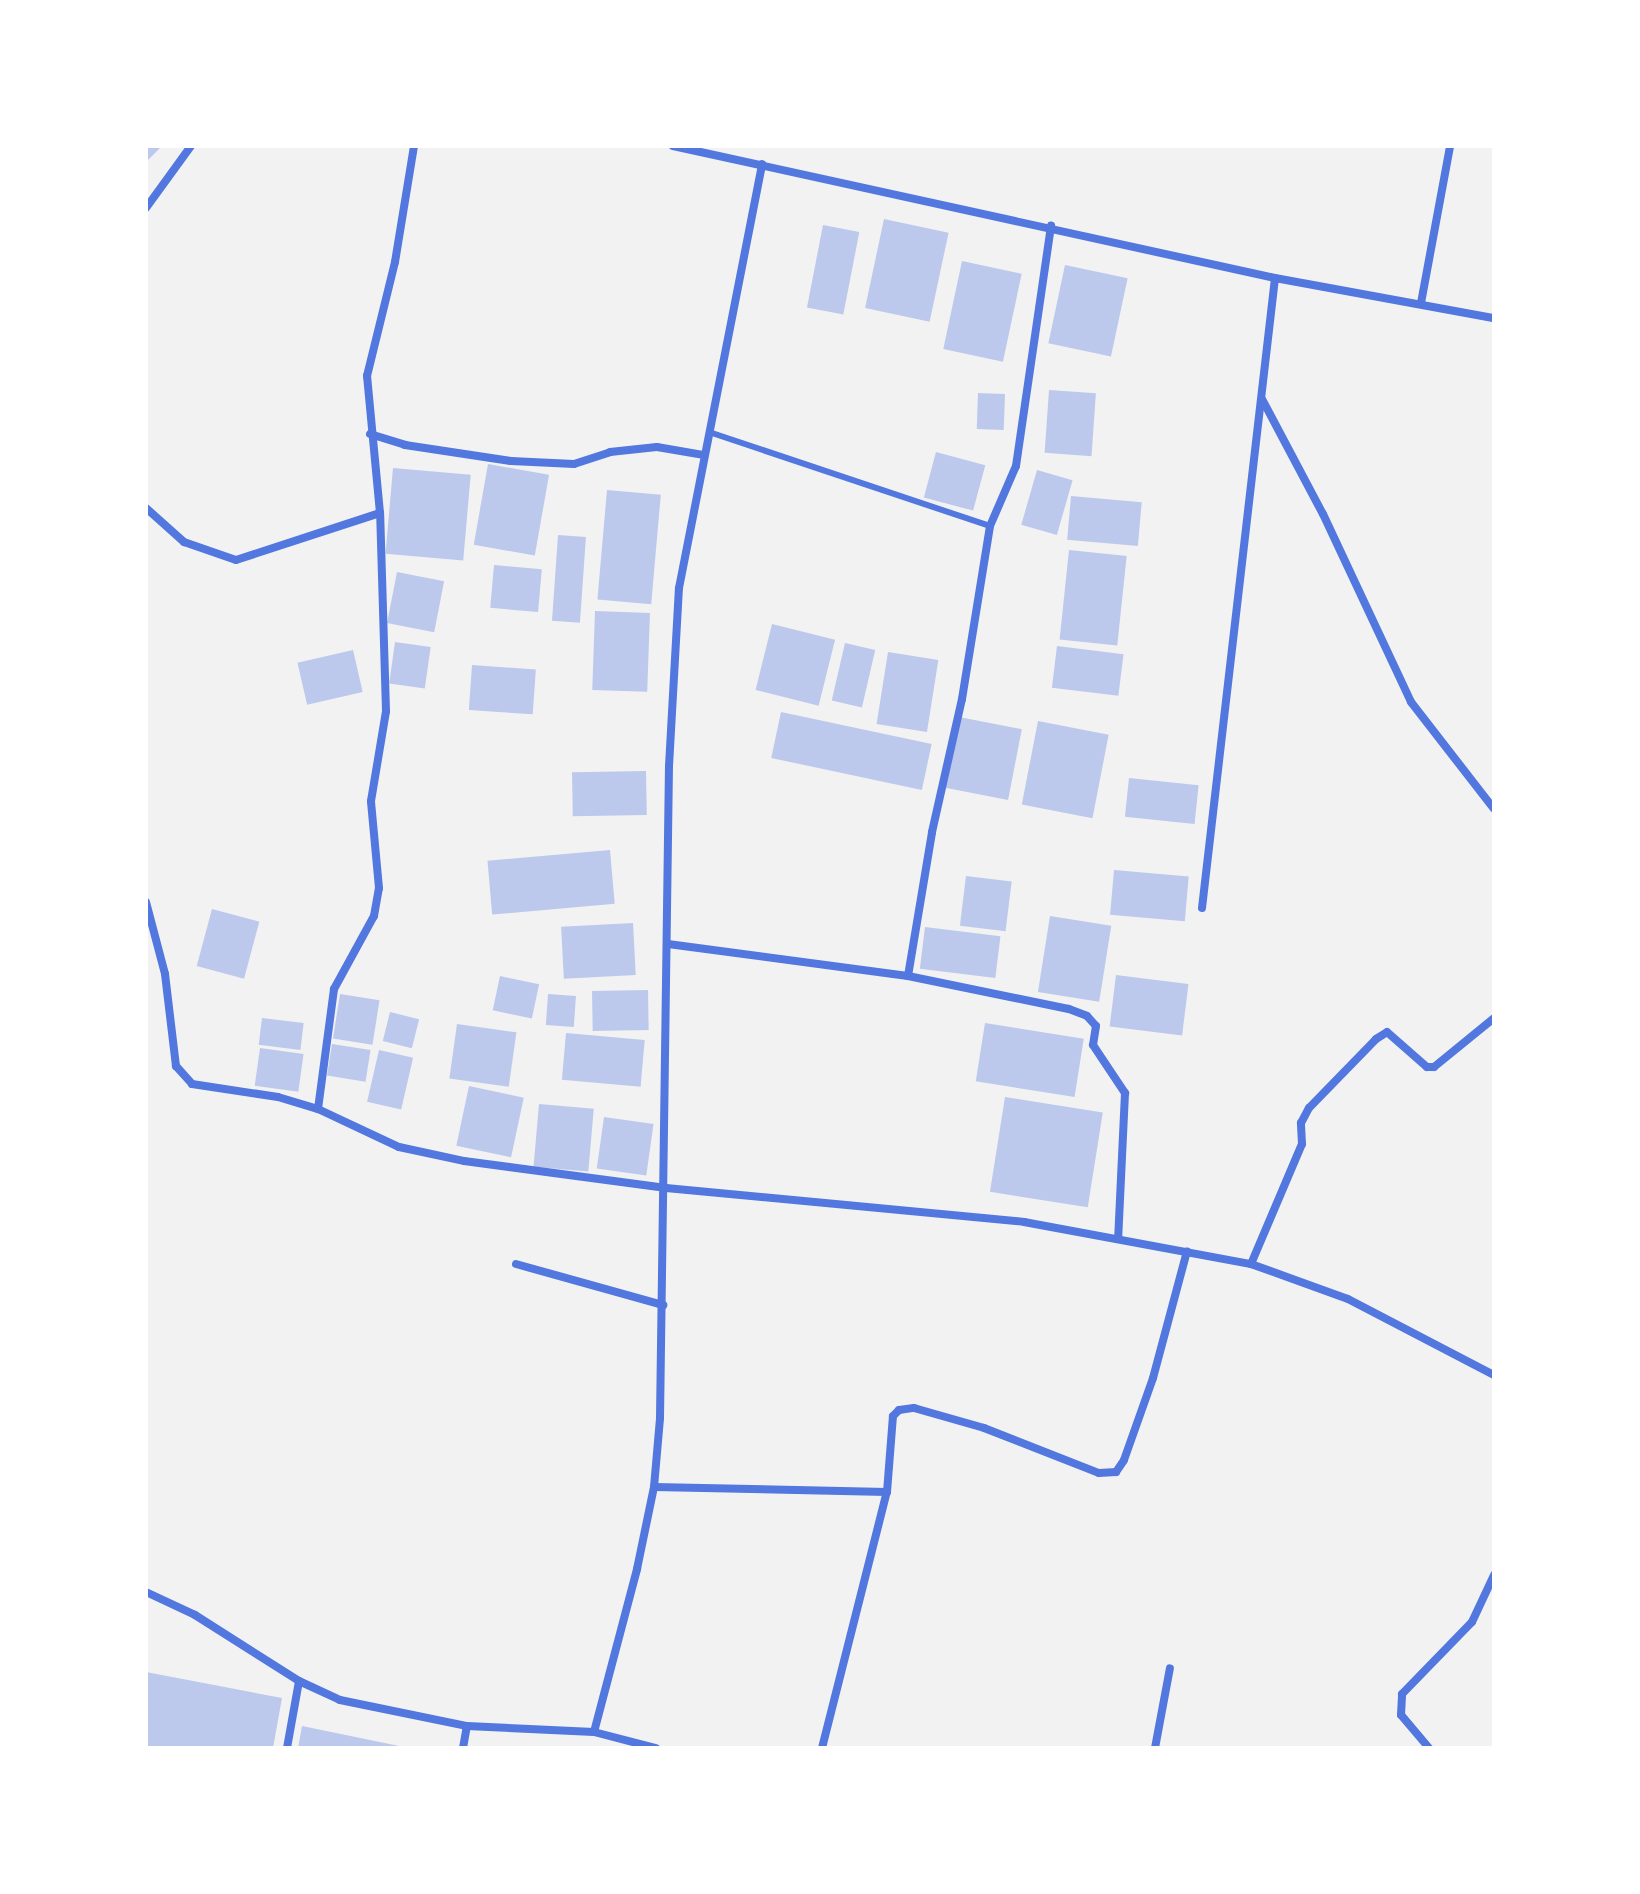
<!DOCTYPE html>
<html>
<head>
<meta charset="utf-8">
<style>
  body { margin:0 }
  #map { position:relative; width:1640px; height:1894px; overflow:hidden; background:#f2f2f2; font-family:Inter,sans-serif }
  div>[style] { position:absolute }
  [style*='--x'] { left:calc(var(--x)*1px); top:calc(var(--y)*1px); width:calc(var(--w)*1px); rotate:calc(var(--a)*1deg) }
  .building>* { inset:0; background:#bdc9ec; transform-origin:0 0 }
  .service>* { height:6px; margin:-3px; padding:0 3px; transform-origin:3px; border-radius:3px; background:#5277de }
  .minor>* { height:8px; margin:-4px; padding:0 4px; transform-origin:4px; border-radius:4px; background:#5277de }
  span { translate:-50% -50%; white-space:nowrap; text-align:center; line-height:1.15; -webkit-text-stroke:8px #fff; paint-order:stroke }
  .frame { position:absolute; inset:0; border:148px solid #fff; pointer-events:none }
</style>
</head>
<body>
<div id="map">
  <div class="building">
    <div style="clip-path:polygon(146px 146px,162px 146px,146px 162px)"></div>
    <div style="left:884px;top:219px;width:66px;height:91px;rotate:12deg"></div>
    <div style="left:823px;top:225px;width:37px;height:84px;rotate:11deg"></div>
    <div style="left:962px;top:261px;width:61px;height:90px;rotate:12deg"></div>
    <div style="left:1065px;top:265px;width:64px;height:80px;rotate:12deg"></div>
    <div style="left:1049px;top:390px;width:47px;height:63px;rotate:4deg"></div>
    <div style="left:978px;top:393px;width:27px;height:36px;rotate:2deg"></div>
    <div style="left:936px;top:452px;width:51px;height:47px;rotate:15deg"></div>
    <div style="left:488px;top:464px;width:62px;height:82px;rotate:10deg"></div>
    <div style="left:393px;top:468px;width:78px;height:86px;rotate:5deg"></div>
    <div style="left:1037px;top:470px;width:37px;height:57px;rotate:16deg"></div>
    <div style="left:607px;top:490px;width:54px;height:110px;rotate:5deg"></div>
    <div style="left:1071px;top:496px;width:71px;height:44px;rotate:5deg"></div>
    <div style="left:558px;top:535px;width:28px;height:86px;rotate:4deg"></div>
    <div style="left:1069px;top:550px;width:58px;height:90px;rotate:6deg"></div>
    <div style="left:494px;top:565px;width:48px;height:43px;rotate:5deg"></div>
    <div style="left:397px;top:572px;width:48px;height:52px;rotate:11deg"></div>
    <div style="left:595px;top:611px;width:55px;height:79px;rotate:2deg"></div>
    <div style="left:772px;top:624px;width:65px;height:68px;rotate:14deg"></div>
    <div style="left:395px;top:642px;width:36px;height:42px;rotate:8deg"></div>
    <div style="left:845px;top:643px;width:31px;height:59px;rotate:13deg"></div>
    <div style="left:1057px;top:646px;width:67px;height:42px;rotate:7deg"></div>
    <div style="left:353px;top:650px;width:43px;height:57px;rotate:77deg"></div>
    <div style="left:888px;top:652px;width:51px;height:73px;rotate:9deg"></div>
    <div style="left:472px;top:665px;width:64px;height:45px;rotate:4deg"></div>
    <div style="left:781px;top:712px;width:154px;height:47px;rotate:12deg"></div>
    <div style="left:959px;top:717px;width:64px;height:72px;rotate:11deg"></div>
    <div style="left:1038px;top:721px;width:72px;height:85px;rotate:11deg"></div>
    <div style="left:646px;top:771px;width:44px;height:74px;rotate:89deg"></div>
    <div style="left:1129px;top:778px;width:70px;height:39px;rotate:6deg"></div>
    <div style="left:610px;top:850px;width:54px;height:123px;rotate:85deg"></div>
    <div style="left:1114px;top:870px;width:75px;height:45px;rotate:5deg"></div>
    <div style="left:966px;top:876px;width:46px;height:50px;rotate:7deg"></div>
    <div style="left:212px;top:909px;width:49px;height:59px;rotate:15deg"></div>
    <div style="left:1050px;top:916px;width:62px;height:77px;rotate:9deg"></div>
    <div style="left:633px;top:923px;width:52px;height:72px;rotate:87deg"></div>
    <div style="left:925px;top:927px;width:76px;height:42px;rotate:7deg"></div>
    <div style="left:1116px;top:975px;width:73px;height:52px;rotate:7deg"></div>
    <div style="left:500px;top:976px;width:40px;height:35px;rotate:12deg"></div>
    <div style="left:648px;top:990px;width:40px;height:56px;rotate:89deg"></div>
    <div style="left:340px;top:994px;width:40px;height:45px;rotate:9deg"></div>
    <div style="left:548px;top:994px;width:28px;height:31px;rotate:4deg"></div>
    <div style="left:390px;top:1012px;width:30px;height:30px;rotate:14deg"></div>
    <div style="left:262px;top:1018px;width:42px;height:27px;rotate:7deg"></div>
    <div style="left:985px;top:1023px;width:100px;height:59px;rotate:9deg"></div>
    <div style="left:457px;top:1024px;width:60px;height:55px;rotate:8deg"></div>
    <div style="left:566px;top:1033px;width:79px;height:47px;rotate:5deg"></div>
    <div style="left:332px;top:1044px;width:39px;height:32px;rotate:9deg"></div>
    <div style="left:260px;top:1048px;width:44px;height:38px;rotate:8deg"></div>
    <div style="left:379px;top:1050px;width:35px;height:53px;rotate:13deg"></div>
    <div style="left:469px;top:1086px;width:56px;height:61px;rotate:12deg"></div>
    <div style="left:1005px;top:1097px;width:99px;height:96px;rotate:9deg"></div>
    <div style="left:539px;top:1104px;width:55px;height:63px;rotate:5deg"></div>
    <div style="left:604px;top:1117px;width:50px;height:52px;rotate:8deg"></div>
    <div style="clip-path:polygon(146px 1672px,282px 1698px,273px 1748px,146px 1748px)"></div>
    <div style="clip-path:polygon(302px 1726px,404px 1747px,403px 1748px,298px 1748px)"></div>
  </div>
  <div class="service">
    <div style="--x:709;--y:432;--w:296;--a:18.5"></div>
  </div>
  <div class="minor">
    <div style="--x:673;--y:146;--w:616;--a:12.37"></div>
    <div style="--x:1275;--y:278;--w:223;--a:10.4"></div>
    <div style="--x:146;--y:208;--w:77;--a:-54"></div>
    <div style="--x:1421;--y:303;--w:160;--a:-79.5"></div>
    <div style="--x:1262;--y:399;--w:130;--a:62.1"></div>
    <div style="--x:1323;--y:514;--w:208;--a:64.9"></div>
    <div style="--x:1411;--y:702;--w:135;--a:52.2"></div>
    <div style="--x:370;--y:434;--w:37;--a:17"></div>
    <div style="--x:405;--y:445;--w:107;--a:8.6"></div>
    <div style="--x:511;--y:461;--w:63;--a:2.7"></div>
    <div style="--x:574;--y:464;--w:38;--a:-18"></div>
    <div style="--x:610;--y:452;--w:47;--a:-6.1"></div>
    <div style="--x:657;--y:447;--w:48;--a:9.7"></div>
    <div style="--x:146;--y:508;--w:51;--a:41.8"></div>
    <div style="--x:184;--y:542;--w:55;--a:19.1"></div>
    <div style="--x:236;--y:560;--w:151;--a:-18.1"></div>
    <div style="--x:146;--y:902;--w:74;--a:75.2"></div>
    <div style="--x:165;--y:974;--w:93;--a:83.2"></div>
    <div style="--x:176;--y:1066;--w:24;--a:48"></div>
    <div style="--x:192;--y:1084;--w:87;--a:8.6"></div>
    <div style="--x:278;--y:1097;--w:42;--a:16.7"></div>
    <div style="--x:318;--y:1109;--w:89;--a:25.1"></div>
    <div style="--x:399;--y:1147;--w:66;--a:12.2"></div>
    <div style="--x:464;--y:1161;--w:204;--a:7.6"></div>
    <div style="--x:666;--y:1188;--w:360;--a:5.4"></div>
    <div style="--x:1024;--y:1222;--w:231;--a:10.5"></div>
    <div style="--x:1251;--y:1264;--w:103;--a:19.8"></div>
    <div style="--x:1348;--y:1299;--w:165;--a:27.5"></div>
    <div style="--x:1202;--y:908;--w:634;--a:-83.39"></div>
    <div style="--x:668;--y:944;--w:242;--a:7.6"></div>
    <div style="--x:908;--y:976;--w:164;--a:11.6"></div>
    <div style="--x:1069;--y:1009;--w:19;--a:21"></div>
    <div style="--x:1087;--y:1016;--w:13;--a:48"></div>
    <div style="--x:1096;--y:1026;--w:19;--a:99"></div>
    <div style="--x:1093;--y:1045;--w:58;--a:56.3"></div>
    <div style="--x:1125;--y:1093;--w:146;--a:92.7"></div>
    <div style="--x:908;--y:976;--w:146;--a:-80.5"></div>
    <div style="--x:932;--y:832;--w:136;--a:-77.3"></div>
    <div style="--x:962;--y:699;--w:175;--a:-80.8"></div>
    <div style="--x:990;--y:526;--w:65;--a:-66.6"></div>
    <div style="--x:1016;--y:466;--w:243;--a:-81.7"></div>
    <div style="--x:318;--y:1109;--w:121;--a:-82.4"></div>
    <div style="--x:334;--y:989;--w:83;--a:-61.3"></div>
    <div style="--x:374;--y:916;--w:28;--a:-80"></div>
    <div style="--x:379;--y:888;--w:87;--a:-95.3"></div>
    <div style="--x:371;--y:801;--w:91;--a:-80.5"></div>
    <div style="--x:386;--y:711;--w:198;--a:-91.7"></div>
    <div style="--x:380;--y:513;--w:138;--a:-95.4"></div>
    <div style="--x:367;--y:376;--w:117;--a:-76.2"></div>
    <div style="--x:395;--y:262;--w:118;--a:-80.7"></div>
    <div style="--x:516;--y:1264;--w:153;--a:15.6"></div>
    <div style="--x:1251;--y:1264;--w:130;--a:-67"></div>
    <div style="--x:1302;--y:1144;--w:21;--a:-93"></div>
    <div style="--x:1301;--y:1123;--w:17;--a:-62"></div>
    <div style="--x:1309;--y:1108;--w:96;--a:-45.8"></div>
    <div style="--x:1376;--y:1039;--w:13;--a:-32"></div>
    <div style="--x:1387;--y:1032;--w:53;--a:41.2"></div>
    <div style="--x:1427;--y:1067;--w:7;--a:0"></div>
    <div style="--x:1434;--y:1067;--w:77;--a:-39.2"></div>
    <div style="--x:654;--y:1487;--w:233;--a:1.2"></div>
    <div style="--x:146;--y:1592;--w:54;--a:25.1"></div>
    <div style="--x:195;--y:1615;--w:123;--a:32.4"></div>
    <div style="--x:299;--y:1681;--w:45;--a:24.9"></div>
    <div style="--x:340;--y:1700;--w:130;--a:11.6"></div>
    <div style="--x:467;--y:1726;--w:127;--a:2.7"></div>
    <div style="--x:594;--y:1732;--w:64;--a:14.5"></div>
    <div style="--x:594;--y:1732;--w:169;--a:-75.2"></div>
    <div style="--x:637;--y:1569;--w:84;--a:-78.3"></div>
    <div style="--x:654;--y:1487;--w:69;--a:-85"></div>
    <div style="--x:660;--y:1418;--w:652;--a:-89.21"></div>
    <div style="--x:669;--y:766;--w:178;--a:-86.8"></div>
    <div style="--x:679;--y:588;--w:432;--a:-78.9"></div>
    <div style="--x:287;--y:1748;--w:68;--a:-79.8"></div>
    <div style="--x:463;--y:1748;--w:22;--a:-80"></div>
    <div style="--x:822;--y:1748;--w:264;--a:-75.8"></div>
    <div style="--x:887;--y:1492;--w:76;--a:-85.5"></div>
    <div style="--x:893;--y:1416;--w:8;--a:-45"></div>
    <div style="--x:899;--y:1410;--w:15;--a:-8"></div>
    <div style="--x:914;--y:1408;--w:73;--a:15.9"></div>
    <div style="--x:984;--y:1428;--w:123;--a:21.4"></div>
    <div style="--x:1099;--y:1473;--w:17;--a:-3"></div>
    <div style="--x:1116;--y:1472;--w:14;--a:-56"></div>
    <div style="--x:1124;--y:1460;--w:87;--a:-70.5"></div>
    <div style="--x:1153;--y:1378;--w:131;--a:-75"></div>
    <div style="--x:1155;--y:1748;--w:81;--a:-79.4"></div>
    <div style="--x:1429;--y:1748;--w:43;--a:-130.3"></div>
    <div style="--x:1401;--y:1715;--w:21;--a:-87"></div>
    <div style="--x:1402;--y:1694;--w:100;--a:-45.8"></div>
    <div style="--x:1472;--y:1622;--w:52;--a:-64.9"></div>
  </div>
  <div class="frame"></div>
</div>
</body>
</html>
